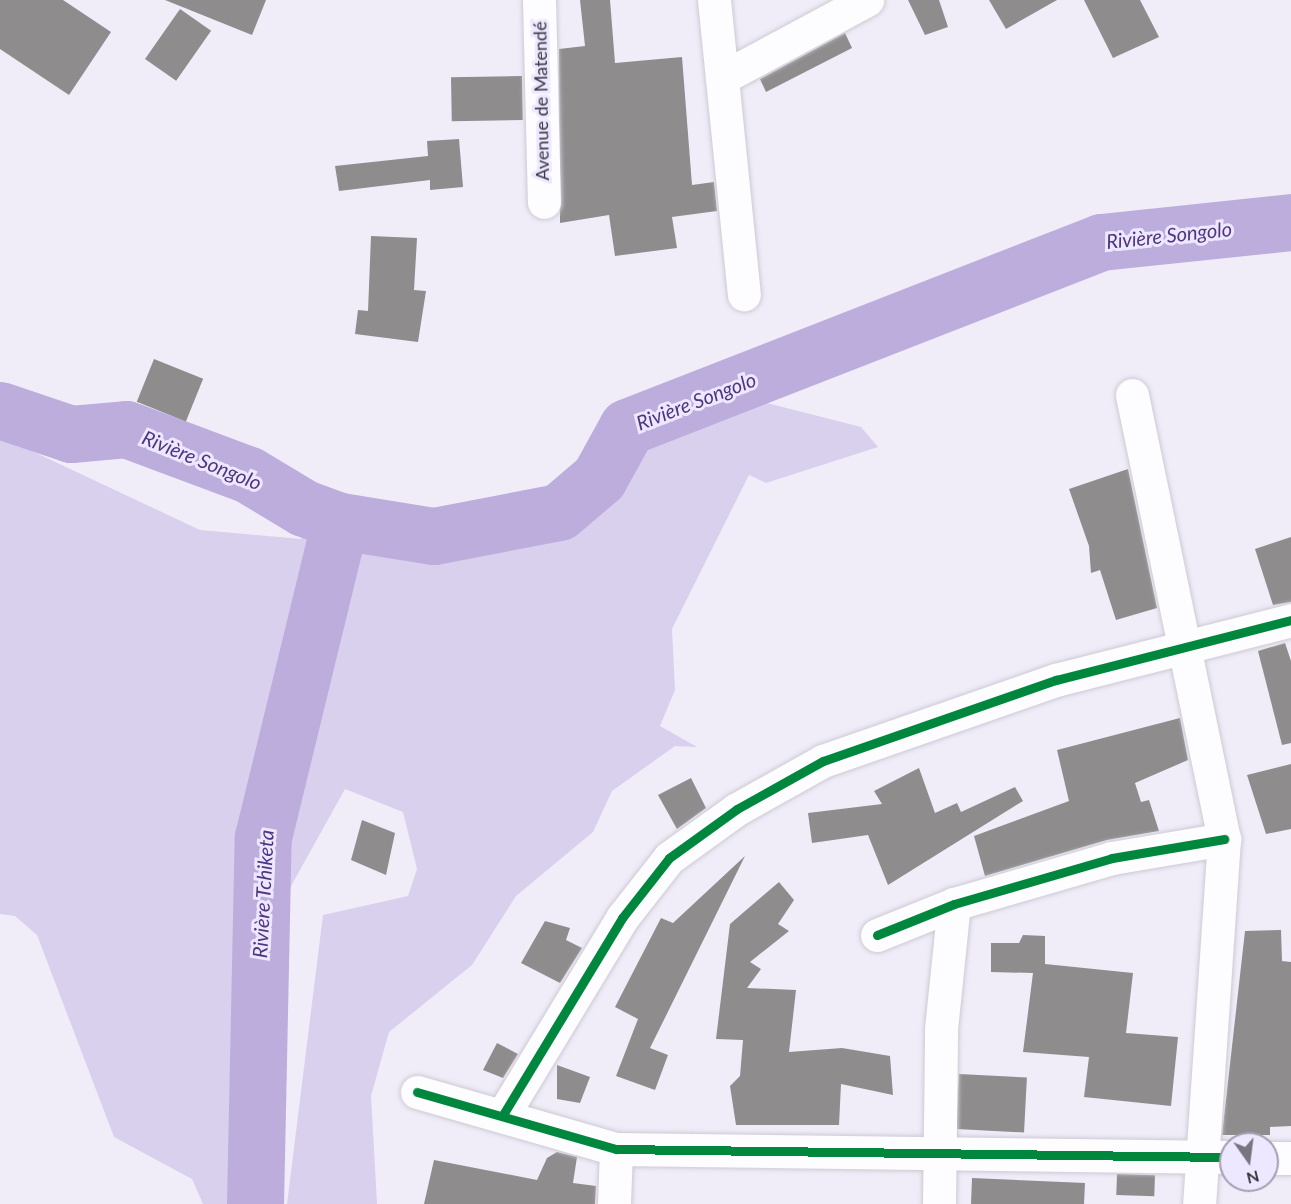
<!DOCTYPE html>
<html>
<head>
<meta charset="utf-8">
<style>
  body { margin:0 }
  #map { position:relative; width:1291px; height:1204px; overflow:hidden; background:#f0edf9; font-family:Lato,sans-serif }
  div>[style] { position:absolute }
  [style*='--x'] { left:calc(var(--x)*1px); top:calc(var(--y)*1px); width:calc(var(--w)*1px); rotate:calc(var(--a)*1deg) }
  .green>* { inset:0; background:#d8d0ed }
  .river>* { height:57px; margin:-28.5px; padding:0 28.5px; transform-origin:28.5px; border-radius:28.5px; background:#bcaddc }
  .building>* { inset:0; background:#8f8c8d; transform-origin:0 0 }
  .roads { filter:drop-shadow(0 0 2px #cdcad4) drop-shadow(0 0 2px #cdcad4) }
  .street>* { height:33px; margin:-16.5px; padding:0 16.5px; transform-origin:16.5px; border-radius:16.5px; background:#fdfcfe }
  .cycleway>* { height:9px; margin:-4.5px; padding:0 4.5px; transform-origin:4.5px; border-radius:4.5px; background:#00873e }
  span { translate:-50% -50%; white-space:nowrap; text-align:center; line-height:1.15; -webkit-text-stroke:6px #ede7ff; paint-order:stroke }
  .street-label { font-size:18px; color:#37343e }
  .water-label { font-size:20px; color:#50357f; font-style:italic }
  .north { position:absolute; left:1219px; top:1132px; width:60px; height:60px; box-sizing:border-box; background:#ede7ff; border:2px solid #a49fb2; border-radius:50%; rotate:166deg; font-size:16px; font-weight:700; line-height:24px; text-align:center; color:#37343e }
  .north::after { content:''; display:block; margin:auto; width:21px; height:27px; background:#78757f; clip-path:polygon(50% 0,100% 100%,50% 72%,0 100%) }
</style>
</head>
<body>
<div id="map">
  <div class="green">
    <div style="clip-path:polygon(720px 391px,861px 427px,878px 447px,766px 483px,749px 475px,672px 629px,675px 690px,660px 726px,697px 747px,675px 746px,612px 791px,593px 832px,516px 896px,472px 965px,389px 1032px,371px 1096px,377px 1204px,287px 1204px,323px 915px,408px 896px,417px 869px,403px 812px,345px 789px,266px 931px,271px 1011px,254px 1108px,251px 1204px,203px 1204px,192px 1179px,114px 1137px,37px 935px,15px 916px,0 914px,0 436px,200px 530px,301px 539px,312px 510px,390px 528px,542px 510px,606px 470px,642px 415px)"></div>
  </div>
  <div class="river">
    <div style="--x:0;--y:410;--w:75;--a:18.7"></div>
    <div style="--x:71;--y:434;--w:55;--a:-5.2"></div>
    <div style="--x:126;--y:429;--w:131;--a:20.5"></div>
    <div style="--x:249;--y:475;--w:64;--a:31"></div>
    <div style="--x:304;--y:508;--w:38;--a:20"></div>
    <div style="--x:340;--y:521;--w:95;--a:9.1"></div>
    <div style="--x:434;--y:536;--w:127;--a:-10.9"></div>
    <div style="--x:559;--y:512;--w:52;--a:-40.4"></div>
    <div style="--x:599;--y:478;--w:58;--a:-61.2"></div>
    <div style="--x:627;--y:427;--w:509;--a:-21.32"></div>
    <div style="--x:1101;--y:242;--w:191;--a:-6"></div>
    <div style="--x:255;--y:1204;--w:367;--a:-88.8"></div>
    <div style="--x:263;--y:837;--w:325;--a:-76.3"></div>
  </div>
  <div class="building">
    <div style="clip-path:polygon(0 0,63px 0,111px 32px,69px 95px,0 49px)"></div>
    <div style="clip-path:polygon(165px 0,266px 0,252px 35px)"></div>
    <div style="clip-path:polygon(580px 0,610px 0,615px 63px,682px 57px,692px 185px,714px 182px,717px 211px,672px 217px,677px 248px,615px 256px,609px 215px,560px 223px,559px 49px,585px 46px)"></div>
    <div style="clip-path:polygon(908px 0,939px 0,948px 27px,925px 35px)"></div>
    <div style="clip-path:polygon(989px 0,1057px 0,1006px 29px)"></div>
    <div style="clip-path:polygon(1084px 0,1140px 0,1159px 37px,1113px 58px)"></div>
    <div style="left:180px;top:9px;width:38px;height:61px;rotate:35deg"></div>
    <div style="clip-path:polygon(845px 33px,852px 48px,766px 92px,760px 79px)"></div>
    <div style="left:522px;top:76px;width:44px;height:71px;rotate:89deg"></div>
    <div style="clip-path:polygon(459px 139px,463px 187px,430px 190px,430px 180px,339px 191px,335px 166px,428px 156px,427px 141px)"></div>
    <div style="clip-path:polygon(371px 236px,417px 238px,414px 290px,426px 291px,418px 342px,355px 334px,358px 310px,368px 311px)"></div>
    <div style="left:154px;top:359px;width:53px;height:46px;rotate:22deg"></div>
    <div style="clip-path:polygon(1128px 469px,1157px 608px,1116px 620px,1100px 570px,1091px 573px,1089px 546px,1069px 489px)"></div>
    <div style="clip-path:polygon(1291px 537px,1291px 602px,1273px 605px,1255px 549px)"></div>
    <div style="clip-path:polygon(1285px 643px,1291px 661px,1291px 743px,1282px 745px,1258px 651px)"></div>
    <div style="clip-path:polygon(1180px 718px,1188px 760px,1135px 783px,1141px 802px,1149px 800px,1159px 831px,1107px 840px,985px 876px,974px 836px,1069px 801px,1057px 750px)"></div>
    <div style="clip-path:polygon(1291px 764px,1291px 829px,1266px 834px,1247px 775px)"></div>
    <div style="clip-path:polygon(919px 768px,935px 813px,957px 803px,961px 812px,1015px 787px,1023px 801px,888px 885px,868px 835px,812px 843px,808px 813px,882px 804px,874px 791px)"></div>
    <div style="clip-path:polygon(691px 778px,706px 808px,677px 829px,658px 795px)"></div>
    <div style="clip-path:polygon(362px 820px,395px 833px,386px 875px,351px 860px)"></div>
    <div style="clip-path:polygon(745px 856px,650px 1048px,668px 1055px,655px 1090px,616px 1076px,638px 1019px,615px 1007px,661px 918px,673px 923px)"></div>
    <div style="clip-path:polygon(779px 882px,794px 900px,778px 924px,789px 931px,750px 962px,761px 969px,747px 988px,796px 990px,789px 1052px,842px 1048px,890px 1056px,893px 1095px,841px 1084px,839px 1125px,736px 1125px,730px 1086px,740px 1076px,743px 1040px,716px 1039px,730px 924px)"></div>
    <div style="clip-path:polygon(545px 921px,570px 928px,566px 940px,582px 948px,560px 983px,521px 963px)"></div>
    <div style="clip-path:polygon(1281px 930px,1282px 961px,1291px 962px,1291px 1126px,1270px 1127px,1270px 1135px,1222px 1135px,1245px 931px)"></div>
    <div style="clip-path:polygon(1023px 935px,1045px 936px,1045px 964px,1133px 973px,1126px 1033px,1178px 1037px,1171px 1106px,1084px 1097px,1089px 1057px,1023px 1052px,1033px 973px,991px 972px,991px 943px,1019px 943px)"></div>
    <div style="clip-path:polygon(497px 1043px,518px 1054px,503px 1078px,483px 1070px)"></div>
    <div style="clip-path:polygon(557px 1065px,590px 1077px,580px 1103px,557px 1099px)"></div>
    <div style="left:959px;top:1074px;width:68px;height:55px;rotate:3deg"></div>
    <div style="clip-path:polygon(557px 1152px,577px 1157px,573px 1183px,596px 1186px,595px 1204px,424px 1204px,434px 1160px,537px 1180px,547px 1158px)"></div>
    <div style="left:1117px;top:1174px;width:38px;height:21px;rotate:2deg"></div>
    <div style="clip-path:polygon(972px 1178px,1085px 1183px,1084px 1204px,971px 1204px)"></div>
  </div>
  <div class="roads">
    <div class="street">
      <div style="--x:539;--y:0;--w:202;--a:88.6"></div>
      <div style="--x:714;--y:0;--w:296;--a:84.2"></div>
      <div style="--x:722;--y:78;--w:165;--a:-28.3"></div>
      <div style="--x:1132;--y:395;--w:453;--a:78.3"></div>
      <div style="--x:1224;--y:839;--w:366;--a:93.9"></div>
      <div style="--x:877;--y:935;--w:83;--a:-21.9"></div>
      <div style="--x:954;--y:904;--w:165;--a:-16.2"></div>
      <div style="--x:1112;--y:858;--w:114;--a:-9.6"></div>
      <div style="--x:417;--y:1092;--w:207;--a:16"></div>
      <div style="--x:616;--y:1149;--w:615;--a:0.75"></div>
      <div style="--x:504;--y:1113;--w:228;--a:-58.8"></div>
      <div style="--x:622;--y:918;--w:76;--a:-51.9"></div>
      <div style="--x:669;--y:858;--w:84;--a:-35.8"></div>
      <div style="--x:737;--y:809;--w:98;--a:-29.2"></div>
      <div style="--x:823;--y:761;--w:247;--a:-19.2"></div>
      <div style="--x:1056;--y:680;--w:243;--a:-14.3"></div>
      <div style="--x:1267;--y:1158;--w:24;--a:0"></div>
      <div style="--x:614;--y:1204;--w:55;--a:-87.9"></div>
      <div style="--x:939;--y:1204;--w:175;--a:-89.3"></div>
      <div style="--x:941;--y:1029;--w:126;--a:-84.1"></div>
    </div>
  </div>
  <div class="cycleway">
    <div style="--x:877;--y:935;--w:83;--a:-21.9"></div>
    <div style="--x:954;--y:904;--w:165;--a:-16.2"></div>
    <div style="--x:1112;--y:858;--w:114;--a:-9.6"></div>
    <div style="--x:417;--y:1092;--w:207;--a:16"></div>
    <div style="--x:616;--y:1149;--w:615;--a:0.75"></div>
    <div style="--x:504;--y:1113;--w:228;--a:-58.8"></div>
    <div style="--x:622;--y:918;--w:76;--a:-51.9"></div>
    <div style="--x:669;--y:858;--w:84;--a:-35.8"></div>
    <div style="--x:737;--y:809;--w:98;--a:-29.2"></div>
    <div style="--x:823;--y:761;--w:247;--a:-19.2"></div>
    <div style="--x:1056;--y:680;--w:243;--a:-14.3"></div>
  </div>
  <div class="street-label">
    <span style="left:541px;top:101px;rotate:-91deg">Avenue de Matendé</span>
  </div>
  <div class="water-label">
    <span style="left:1169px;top:235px;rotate:-6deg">Rivière Songolo</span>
    <span style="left:696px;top:401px;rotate:-21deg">Rivière Songolo</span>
    <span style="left:202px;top:460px;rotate:22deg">Rivière Songolo</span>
    <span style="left:263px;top:894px;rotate:-87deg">Rivière Tchiketa</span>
  </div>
  <div class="north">N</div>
</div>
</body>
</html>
